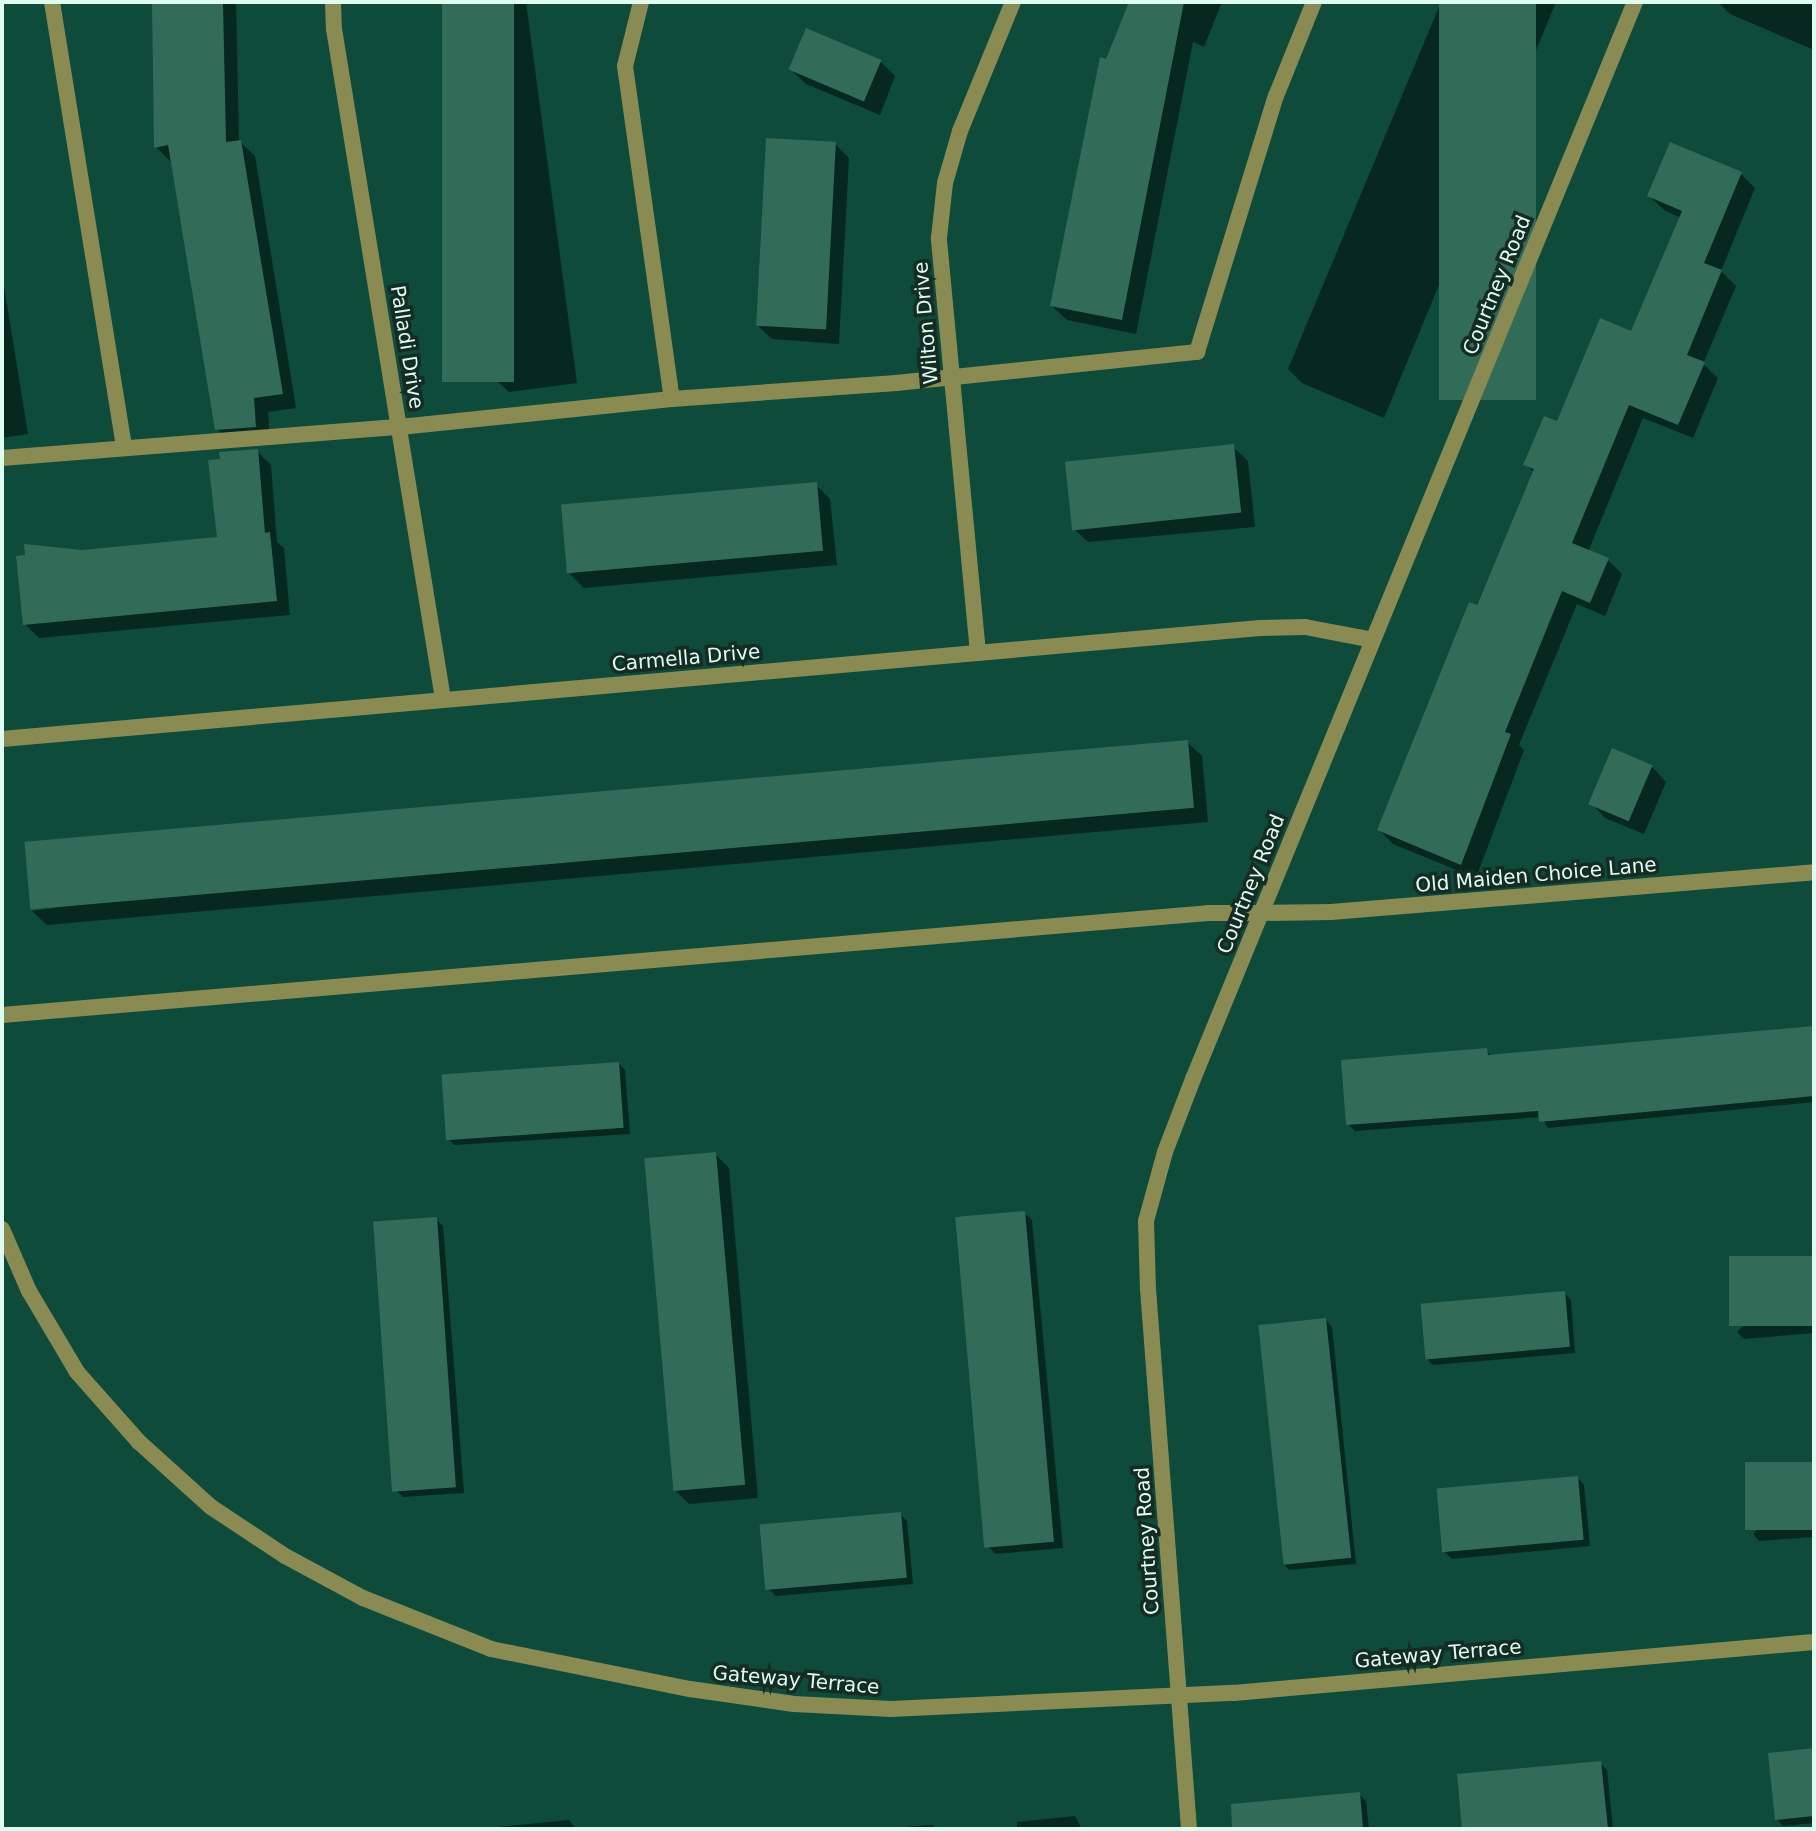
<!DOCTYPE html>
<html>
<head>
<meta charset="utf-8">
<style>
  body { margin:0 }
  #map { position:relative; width:1816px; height:1831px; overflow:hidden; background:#0e4b3a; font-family:"DejaVu Sans",sans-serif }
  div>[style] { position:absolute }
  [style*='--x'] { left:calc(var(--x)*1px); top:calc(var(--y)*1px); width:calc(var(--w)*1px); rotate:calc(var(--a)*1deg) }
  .shadow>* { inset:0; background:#0007 }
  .building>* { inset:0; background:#336b59; transform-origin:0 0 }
  .lane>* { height:16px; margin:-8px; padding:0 8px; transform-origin:8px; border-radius:8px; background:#8a8b53 }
  .street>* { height:16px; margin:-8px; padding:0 8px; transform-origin:8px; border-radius:8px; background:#8a8b53 }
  span { translate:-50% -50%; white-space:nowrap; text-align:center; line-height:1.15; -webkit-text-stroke:7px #152c24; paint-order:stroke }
  .street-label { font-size:20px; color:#dffcf0 }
  .frame { position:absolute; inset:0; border:4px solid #dffcf0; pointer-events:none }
</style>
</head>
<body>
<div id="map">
  <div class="shadow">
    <div style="clip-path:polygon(153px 2px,236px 2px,239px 141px,255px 156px,296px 408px,268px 412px,270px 441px,232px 444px,217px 429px,171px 162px,156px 147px)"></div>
    <div style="clip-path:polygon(444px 2px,526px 2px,577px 383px,509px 392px,494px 378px)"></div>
    <div style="clip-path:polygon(1132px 2px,1222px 2px,1204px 47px,1193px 42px,1136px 334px,1067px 320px,1052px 306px)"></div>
    <div style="clip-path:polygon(1441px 2px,1556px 2px,1384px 418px,1302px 383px,1288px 369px)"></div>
    <div style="clip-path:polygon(1718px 2px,1814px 2px,1814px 50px,1730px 14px)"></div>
    <div style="clip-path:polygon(881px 62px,895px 76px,880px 115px,806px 84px,791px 70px)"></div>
    <div style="clip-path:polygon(835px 144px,849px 158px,839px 344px,772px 339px,757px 325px)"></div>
    <div style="clip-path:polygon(1741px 174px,1755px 188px,1721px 271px,1736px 286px,1703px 364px,1718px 378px,1693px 438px,1643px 418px,1588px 552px,1608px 560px,1622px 574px,1605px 616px,1577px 604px,1519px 745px,1524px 750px,1476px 878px,1393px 844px,1379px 830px,1534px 472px,1526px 464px,1632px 334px,1681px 218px,1664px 210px,1649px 196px)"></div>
    <div style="clip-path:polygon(2px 274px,28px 434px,2px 438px)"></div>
    <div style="clip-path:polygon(1233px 447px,1248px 461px,1255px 527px,1088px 542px,1073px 528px)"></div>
    <div style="clip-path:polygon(257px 451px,271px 465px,277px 542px,284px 548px,290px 615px,39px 638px,25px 624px,82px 552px,219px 539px)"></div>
    <div style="clip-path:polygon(816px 485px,830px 499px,837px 565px,584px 588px,570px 574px)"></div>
    <div style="clip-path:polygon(1187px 742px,1202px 756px,1208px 822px,47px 925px,32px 911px)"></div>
    <div style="clip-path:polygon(1652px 767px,1666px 782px,1644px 834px,1605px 818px,1591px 803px)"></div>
    <div style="clip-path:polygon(1814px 1028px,1814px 1102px,1548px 1128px,1541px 1117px,1355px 1131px,1348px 1124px,1486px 1051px,1493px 1057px)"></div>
    <div style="clip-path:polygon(619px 1064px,625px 1070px,630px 1134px,454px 1145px,448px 1138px)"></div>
    <div style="clip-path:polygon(715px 1154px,729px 1168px,758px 1498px,689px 1504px,675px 1490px)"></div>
    <div style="clip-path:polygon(1024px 1213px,1032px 1220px,1063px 1548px,996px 1554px,988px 1547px)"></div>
    <div style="clip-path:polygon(436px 1219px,443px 1226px,464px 1493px,403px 1497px,396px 1490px)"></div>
    <div style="clip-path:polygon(1814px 1258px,1814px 1333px,1744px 1339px,1737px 1332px)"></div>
    <div style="clip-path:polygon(1564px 1293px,1571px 1300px,1575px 1353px,1433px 1365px,1426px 1358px)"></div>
    <div style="clip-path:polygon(1326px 1320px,1332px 1327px,1356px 1564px,1289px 1570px,1283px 1563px)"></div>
    <div style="clip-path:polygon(1814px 1465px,1814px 1537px,1759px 1541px,1753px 1534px)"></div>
    <div style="clip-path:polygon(1578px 1478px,1584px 1485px,1590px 1546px,1452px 1559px,1445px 1552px)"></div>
    <div style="clip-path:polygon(900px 1514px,907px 1521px,913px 1584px,776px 1596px,769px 1589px)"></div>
    <div style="clip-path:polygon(1814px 1751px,1814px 1823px,1783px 1826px,1777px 1819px)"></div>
    <div style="clip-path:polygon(1600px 1763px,1607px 1770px,1613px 1829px,1464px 1829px)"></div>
    <div style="clip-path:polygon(1359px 1794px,1366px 1801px,1369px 1829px,1297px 1829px)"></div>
    <div style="clip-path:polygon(1075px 1816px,1082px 1829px,1017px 1829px,1017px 1822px)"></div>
    <div style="clip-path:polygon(569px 1820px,576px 1829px,478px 1829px)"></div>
    <div style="clip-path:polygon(932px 1825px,936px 1829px,878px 1829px)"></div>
  </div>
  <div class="building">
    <div style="clip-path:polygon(152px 2px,223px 2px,226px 142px,241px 140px,283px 394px,254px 398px,256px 427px,215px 430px,168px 145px,154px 148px)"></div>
    <div style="left:442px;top:2px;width:72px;height:380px"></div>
    <div style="clip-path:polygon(1129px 2px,1184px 2px,1122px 320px,1050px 306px,1100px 57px,1106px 59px)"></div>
    <div style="left:1439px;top:2px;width:97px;height:398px"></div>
    <div style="left:806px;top:28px;width:82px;height:45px;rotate:23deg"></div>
    <div style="left:766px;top:138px;width:70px;height:188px;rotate:3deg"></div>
    <div style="clip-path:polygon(1670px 142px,1742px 172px,1704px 263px,1722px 270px,1687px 355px,1705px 362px,1678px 425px,1629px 405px,1572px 543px,1609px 558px,1590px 603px,1562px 591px,1505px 732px,1511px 734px,1461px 865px,1377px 830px,1469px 602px,1477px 605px,1534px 469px,1523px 465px,1544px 416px,1557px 421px,1600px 318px,1631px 331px,1682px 211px,1647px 196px)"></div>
    <div style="left:1234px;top:444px;width:69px;height:170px;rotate:84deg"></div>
    <div style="clip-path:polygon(258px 449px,265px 533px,270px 532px,277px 601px,23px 625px,16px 556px,25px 555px,24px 544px,82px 550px,217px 537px,208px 460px,220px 459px,219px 452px)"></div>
    <div style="left:817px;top:482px;width:69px;height:257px;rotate:85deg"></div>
    <div style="left:1188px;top:740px;width:68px;height:1168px;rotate:85deg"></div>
    <div style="left:1612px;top:748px;width:44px;height:61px;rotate:23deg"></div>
    <div style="clip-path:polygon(1814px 1026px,1814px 1096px,1539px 1122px,1538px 1111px,1346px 1125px,1341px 1060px,1487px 1048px,1488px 1055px)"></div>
    <div style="left:619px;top:1062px;width:66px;height:178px;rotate:86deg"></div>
    <div style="left:716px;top:1152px;width:334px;height:72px;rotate:85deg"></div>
    <div style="left:1025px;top:1211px;width:332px;height:70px;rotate:85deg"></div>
    <div style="left:437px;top:1217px;width:271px;height:64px;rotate:86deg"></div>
    <div style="left:1814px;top:1256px;width:70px;height:85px;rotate:90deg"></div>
    <div style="left:1565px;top:1291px;width:56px;height:145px;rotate:85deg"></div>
    <div style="left:1326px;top:1318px;width:241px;height:68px;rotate:84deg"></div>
    <div style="left:1814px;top:1462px;width:68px;height:69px;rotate:90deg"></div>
    <div style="left:1578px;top:1476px;width:64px;height:142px;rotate:85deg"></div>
    <div style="left:901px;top:1512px;width:66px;height:142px;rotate:85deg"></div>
    <div style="clip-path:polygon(1814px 1748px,1814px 1816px,1775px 1820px,1768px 1753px)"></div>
    <div style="clip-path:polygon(1601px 1761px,1608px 1829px,1462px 1829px,1457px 1774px)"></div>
    <div style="clip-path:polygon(1360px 1792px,1363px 1829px,1232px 1829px,1231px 1804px)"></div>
  </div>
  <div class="lane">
    <div style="--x:52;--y:2;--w:451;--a:80.8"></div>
    <div style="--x:641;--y:2;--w:66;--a:104"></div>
    <div style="--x:625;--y:66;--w:336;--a:82"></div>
    <div style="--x:2;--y:458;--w:399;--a:-4.5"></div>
    <div style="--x:400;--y:427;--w:273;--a:-5.9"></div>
    <div style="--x:672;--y:399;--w:225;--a:-4.1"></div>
    <div style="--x:896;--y:383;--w:303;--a:-5.9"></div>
    <div style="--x:1197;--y:352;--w:268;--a:-72.9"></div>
    <div style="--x:1276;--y:96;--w:101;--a:-68"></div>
    <div style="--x:2;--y:1015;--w:1210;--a:-4.83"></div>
    <div style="--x:1208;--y:913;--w:53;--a:0"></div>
  </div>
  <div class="street">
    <div style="--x:333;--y:2;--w:27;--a:88"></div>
    <div style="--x:334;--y:29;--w:679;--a:80.76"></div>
    <div style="--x:978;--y:653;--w:417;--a:-95.4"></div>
    <div style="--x:939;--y:238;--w:55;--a:-83.8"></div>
    <div style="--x:945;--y:183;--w:54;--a:-73.9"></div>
    <div style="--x:960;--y:131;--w:139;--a:-67.7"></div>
    <div style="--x:2;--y:739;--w:1263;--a:-5.04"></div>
    <div style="--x:1260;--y:628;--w:45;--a:-1.3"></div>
    <div style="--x:1305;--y:627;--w:69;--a:10.8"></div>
    <div style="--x:1261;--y:913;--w:70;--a:-0.8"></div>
    <div style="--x:1331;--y:912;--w:485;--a:-4.7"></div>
    <div style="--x:2;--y:1229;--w:68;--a:66.5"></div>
    <div style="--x:29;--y:1291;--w:94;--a:59.3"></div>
    <div style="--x:77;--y:1372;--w:94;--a:48.5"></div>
    <div style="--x:139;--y:1442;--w:97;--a:42.1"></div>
    <div style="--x:211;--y:1507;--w:89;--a:33.5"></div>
    <div style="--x:285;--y:1556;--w:89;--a:28.3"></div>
    <div style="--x:363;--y:1598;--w:138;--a:21.7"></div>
    <div style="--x:491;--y:1649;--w:203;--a:11.4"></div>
    <div style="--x:690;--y:1689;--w:105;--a:8.2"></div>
    <div style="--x:794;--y:1704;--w:97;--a:3"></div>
    <div style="--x:891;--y:1709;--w:343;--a:-2.7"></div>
    <div style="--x:1234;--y:1693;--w:582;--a:-5.03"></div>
    <div style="--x:1189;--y:1829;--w:542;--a:-94.34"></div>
    <div style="--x:1148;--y:1289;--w:68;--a:-91.7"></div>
    <div style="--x:1146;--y:1221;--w:72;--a:-74.6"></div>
    <div style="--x:1165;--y:1152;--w:78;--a:-69"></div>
    <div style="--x:1193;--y:1079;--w:1164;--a:-67.69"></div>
  </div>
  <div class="street-label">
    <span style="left:1497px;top:285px;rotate:-68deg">Courtney Road</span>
    <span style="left:926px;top:323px;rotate:-95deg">Wilton Drive</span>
    <span style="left:407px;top:347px;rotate:81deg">Palladi Drive</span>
    <span style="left:686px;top:658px;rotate:-5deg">Carmella Drive</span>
    <span style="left:1536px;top:875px;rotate:-5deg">Old Maiden Choice Lane</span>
    <span style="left:1251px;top:884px;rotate:-68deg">Courtney Road</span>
    <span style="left:1147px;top:1541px;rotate:-94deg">Courtney Road</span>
    <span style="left:1438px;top:1654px;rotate:-5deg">Gateway Terrace</span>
    <span style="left:796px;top:1680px;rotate:5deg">Gateway Terrace</span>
  </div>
  <div class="frame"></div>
</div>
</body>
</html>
